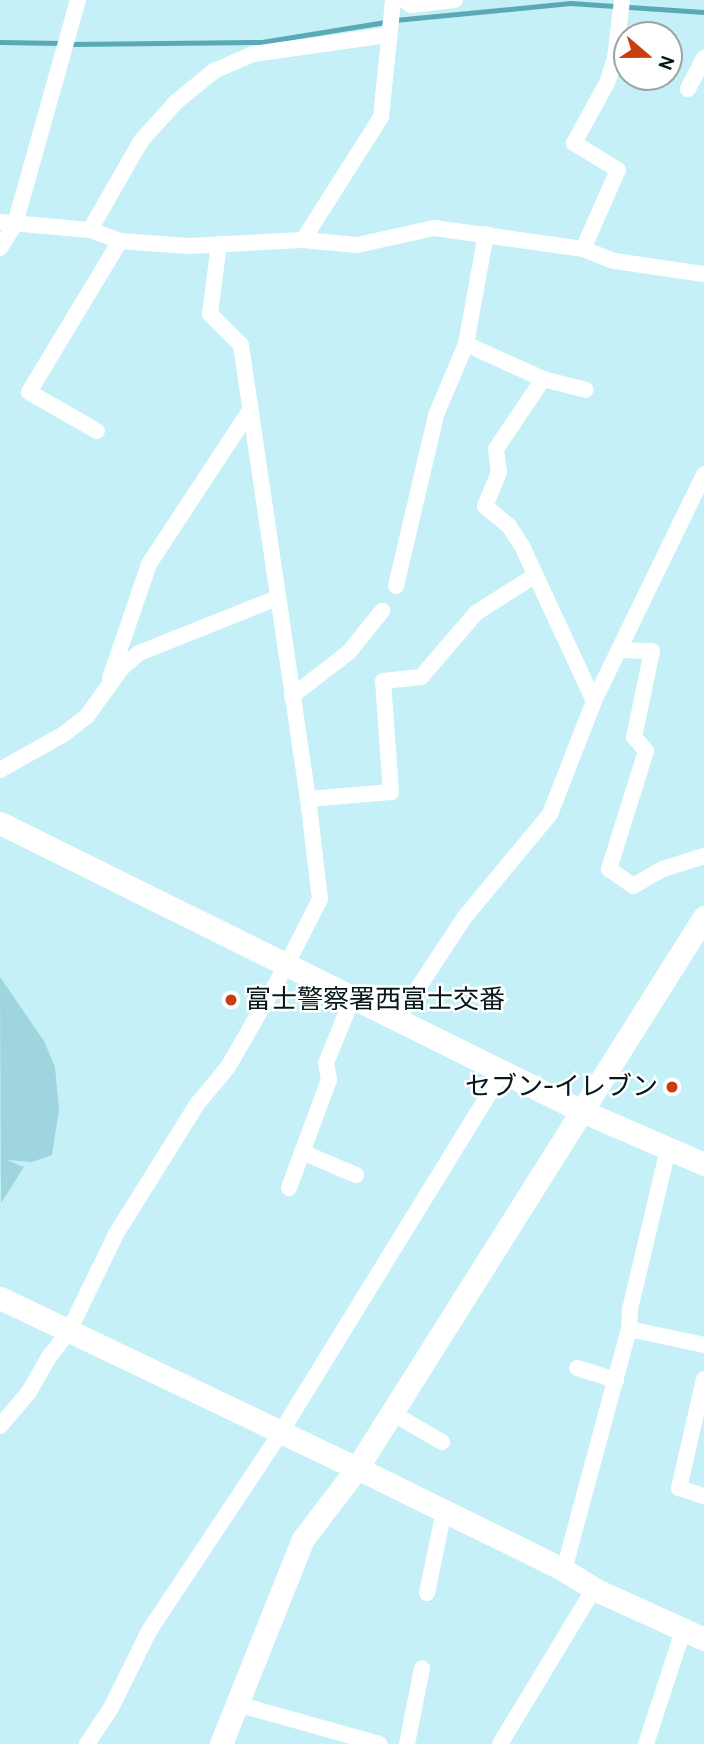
<!DOCTYPE html>
<html>
<head>
<meta charset="utf-8">
<style>
  body { margin:0 }
  #map { position:relative; width:704px; height:1744px; overflow:hidden; background:#c5f0f8; font-family:Cabin,"Noto Sans JP",sans-serif }
  div>[style] { position:absolute }
  [style*='--x'] { left:calc(var(--x)*1px); top:calc(var(--y)*1px); width:calc(var(--w)*1px); rotate:calc(var(--a)*1deg) }
  .green>* { inset:0; background:#9ed5de }
  .stream>* { height:4.5px; margin:-2.25px; padding:0 2.25px; transform-origin:2.25px; border-radius:2.25px; background:#5aa9b6 }
  .street>* { height:16px; margin:-8px; padding:0 8px; transform-origin:8px; border-radius:8px; background:#fff }
  .secondary>* { height:23px; margin:-11.5px; padding:0 11.5px; transform-origin:11.5px; border-radius:11.5px; background:#fff }
  .dots>* { width:19px; height:19px; translate:-50% -50%; box-sizing:border-box; border:4px solid #fff; border-radius:50% }
  span { translate:-50% -50%; white-space:nowrap; text-align:center; line-height:1.15; -webkit-text-stroke:5px #fff; paint-order:stroke }
  .poi-label { font-size:26px; color:#07181a }
  .left { translate:0 -50%; text-align:left }
  .right { translate:-100% -50%; text-align:right }
  .north { position:absolute; left:613px; top:21px; width:70px; height:70px; box-sizing:border-box; background:#fff; border:2px solid #9ca3a3; border-radius:50%; rotate:110deg; font-size:19px; font-weight:700; line-height:28px; text-align:center; color:#07181a }
  .north::after { content:''; display:block; margin:auto; width:24px; height:32px; background:#c63e11; clip-path:polygon(50% 0,100% 100%,50% 72%,0 100%) }
</style>
</head>
<body>
<div id="map">
  <div class="green">
    <div style="clip-path:polygon(0 977px,44px 1041px,55px 1067px,59px 1110px,52px 1155px,32px 1162px,7px 1160px,24px 1167px,1px 1203px)"></div>
  </div>
  <div class="stream">
    <div style="--x:395;--y:20;--w:176;--a:-5.5"></div>
    <div style="--x:570;--y:3;--w:134;--a:3.8"></div>
    <div style="--x:0;--y:42;--w:62;--a:0.9"></div>
    <div style="--x:71;--y:44;--w:191;--a:-0.6"></div>
    <div style="--x:262;--y:42;--w:126;--a:-9.2"></div>
  </div>
  <div class="street">
    <div style="--x:404;--y:0;--w:9;--a:36"></div>
    <div style="--x:411;--y:5;--w:44;--a:-6.5"></div>
    <div style="--x:688;--y:89;--w:35;--a:-63"></div>
    <div style="--x:0;--y:222;--w:90;--a:5.1"></div>
    <div style="--x:90;--y:230;--w:32;--a:20"></div>
    <div style="--x:120;--y:241;--w:68;--a:4.2"></div>
    <div style="--x:188;--y:246;--w:115;--a:-3"></div>
    <div style="--x:303;--y:240;--w:54;--a:5.3"></div>
    <div style="--x:357;--y:245;--w:79;--a:-12.4"></div>
    <div style="--x:434;--y:228;--w:150;--a:8"></div>
    <div style="--x:583;--y:249;--w:34;--a:21"></div>
    <div style="--x:615;--y:261;--w:90;--a:8.3"></div>
    <div style="--x:90;--y:230;--w:103;--a:-60.2"></div>
    <div style="--x:141;--y:141;--w:52;--a:-48.1"></div>
    <div style="--x:176;--y:102;--w:49;--a:-39.2"></div>
    <div style="--x:214;--y:71;--w:43;--a:-23.6"></div>
    <div style="--x:253;--y:54;--w:137;--a:-8"></div>
    <div style="--x:486;--y:234;--w:112;--a:100.3"></div>
    <div style="--x:466;--y:344;--w:85;--a:24.4"></div>
    <div style="--x:543;--y:379;--w:44;--a:14.3"></div>
    <div style="--x:303;--y:240;--w:146;--a:-57.6"></div>
    <div style="--x:381;--y:117;--w:118;--a:-84.1"></div>
    <div style="--x:0;--y:248;--w:28;--a:-58"></div>
    <div style="--x:15;--y:224;--w:233;--a:-74.3"></div>
    <div style="--x:583;--y:249;--w:86;--a:-66.1"></div>
    <div style="--x:618;--y:170;--w:52;--a:-148.5"></div>
    <div style="--x:574;--y:143;--w:68;--a:-61.2"></div>
    <div style="--x:607;--y:83;--w:26;--a:-72"></div>
    <div style="--x:615;--y:58;--w:58;--a:-83.1"></div>
    <div style="--x:543;--y:379;--w:84;--a:123.9"></div>
    <div style="--x:496;--y:449;--w:23;--a:83"></div>
    <div style="--x:499;--y:472;--w:37;--a:112"></div>
    <div style="--x:485;--y:506;--w:31;--a:40"></div>
    <div style="--x:509;--y:526;--w:24;--a:57"></div>
    <div style="--x:522;--y:546;--w:171;--a:65.1"></div>
    <div style="--x:97;--y:431;--w:78;--a:-150.2"></div>
    <div style="--x:29;--y:392;--w:176;--a:-58.9"></div>
    <div style="--x:396;--y:586;--w:176;--a:-76.8"></div>
    <div style="--x:436;--y:415;--w:77;--a:-67.1"></div>
    <div style="--x:619;--y:650;--w:33;--a:2"></div>
    <div style="--x:652;--y:651;--w:88;--a:101.8"></div>
    <div style="--x:634;--y:737;--w:18;--a:49"></div>
    <div style="--x:646;--y:751;--w:124;--a:107.4"></div>
    <div style="--x:609;--y:869;--w:29;--a:35"></div>
    <div style="--x:633;--y:886;--w:34;--a:-30"></div>
    <div style="--x:663;--y:869;--w:43;--a:-17.6"></div>
    <div style="--x:110;--y:678;--w:120;--a:-71.1"></div>
    <div style="--x:149;--y:564;--w:182;--a:-56.7"></div>
    <div style="--x:292;--y:696;--w:72;--a:-37.7"></div>
    <div style="--x:349;--y:652;--w:53;--a:-51.2"></div>
    <div style="--x:0;--y:770;--w:73;--a:-29.4"></div>
    <div style="--x:64;--y:734;--w:29;--a:-38"></div>
    <div style="--x:87;--y:716;--w:58;--a:-54.1"></div>
    <div style="--x:121;--y:669;--w:24;--a:-42"></div>
    <div style="--x:139;--y:653;--w:149;--a:-21.7"></div>
    <div style="--x:308;--y:799;--w:83;--a:-4.8"></div>
    <div style="--x:391;--y:792;--w:111;--a:-94.1"></div>
    <div style="--x:383;--y:681;--w:38;--a:-6"></div>
    <div style="--x:421;--y:677;--w:84;--a:-49.3"></div>
    <div style="--x:476;--y:613;--w:69;--a:-32.5"></div>
    <div style="--x:397;--y:1020;--w:122;--a:-56.7"></div>
    <div style="--x:464;--y:918;--w:135;--a:-50.4"></div>
    <div style="--x:550;--y:814;--w:121;--a:-68.7"></div>
    <div style="--x:594;--y:701;--w:252;--a:-64.1"></div>
    <div style="--x:302;--y:1152;--w:59;--a:23.1"></div>
    <div style="--x:289;--y:1188;--w:115;--a:-69.7"></div>
    <div style="--x:329;--y:1080;--w:17;--a:-100"></div>
    <div style="--x:326;--y:1063;--w:71;--a:-67.8"></div>
    <div style="--x:629;--y:1329;--w:77;--a:12"></div>
    <div style="--x:577;--y:1368;--w:41;--a:17.1"></div>
    <div style="--x:704;--y:1379;--w:112;--a:102.9"></div>
    <div style="--x:679;--y:1488;--w:26;--a:18"></div>
    <div style="--x:392;--y:1413;--w:58;--a:30.1"></div>
    <div style="--x:0;--y:1426;--w:45;--a:-49.5"></div>
    <div style="--x:29;--y:1392;--w:40;--a:-60.3"></div>
    <div style="--x:49;--y:1357;--w:31;--a:-52"></div>
    <div style="--x:68;--y:1333;--w:110;--a:-64.1"></div>
    <div style="--x:116;--y:1234;--w:155;--a:-58"></div>
    <div style="--x:198;--y:1103;--w:47;--a:-50.2"></div>
    <div style="--x:228;--y:1067;--w:116;--a:-60.1"></div>
    <div style="--x:286;--y:966;--w:75;--a:-63.1"></div>
    <div style="--x:320;--y:899;--w:101;--a:-96.8"></div>
    <div style="--x:308;--y:799;--w:459;--a:-98.4"></div>
    <div style="--x:241;--y:345;--w:44;--a:-135"></div>
    <div style="--x:210;--y:314;--w:71;--a:-82.7"></div>
    <div style="--x:564;--y:1570;--w:250;--a:-74.9"></div>
    <div style="--x:629;--y:1329;--w:20;--a:-87"></div>
    <div style="--x:630;--y:1309;--w:163;--a:-76.6"></div>
    <div style="--x:427;--y:1593;--w:84;--a:-78.3"></div>
    <div style="--x:237;--y:1704;--w:148;--a:15.7"></div>
    <div style="--x:87;--y:1744;--w:43;--a:-56.3"></div>
    <div style="--x:111;--y:1708;--w:86;--a:-63.7"></div>
    <div style="--x:149;--y:1631;--w:239;--a:-56.4"></div>
    <div style="--x:281;--y:1432;--w:426;--a:-58.4"></div>
    <div style="--x:407;--y:1744;--w:77;--a:-78.8"></div>
    <div style="--x:500;--y:1744;--w:181;--a:-58.8"></div>
    <div style="--x:646;--y:1744;--w:119;--a:-71.9"></div>
  </div>
  <div class="secondary">
    <div style="--x:0;--y:823;--w:649;--a:26.33"></div>
    <div style="--x:582;--y:1111;--w:133;--a:23.5"></div>
    <div style="--x:0;--y:1298;--w:395;--a:25.5"></div>
    <div style="--x:357;--y:1468;--w:231;--a:26.2"></div>
    <div style="--x:564;--y:1570;--w:36;--a:32"></div>
    <div style="--x:594;--y:1589;--w:121;--a:24.4"></div>
    <div style="--x:221;--y:1744;--w:221;--a:-68.2"></div>
    <div style="--x:303;--y:1539;--w:89;--a:-52.7"></div>
    <div style="--x:357;--y:1468;--w:651;--a:-57.8"></div>
  </div>
  <div class="dots">
    <div style="left:231px;top:1000px;background:#c63e11"></div>
    <div style="left:672px;top:1087px;background:#c63e11"></div>
  </div>
  <div class="poi-label">
    <span class="left" style="left:245px;top:1000px">富士警察署西富士交番</span>
    <span class="right" style="left:658px;top:1087px">セブン-イレブン</span>
  </div>
  <div class="north">N</div>
</div>
</body>
</html>
